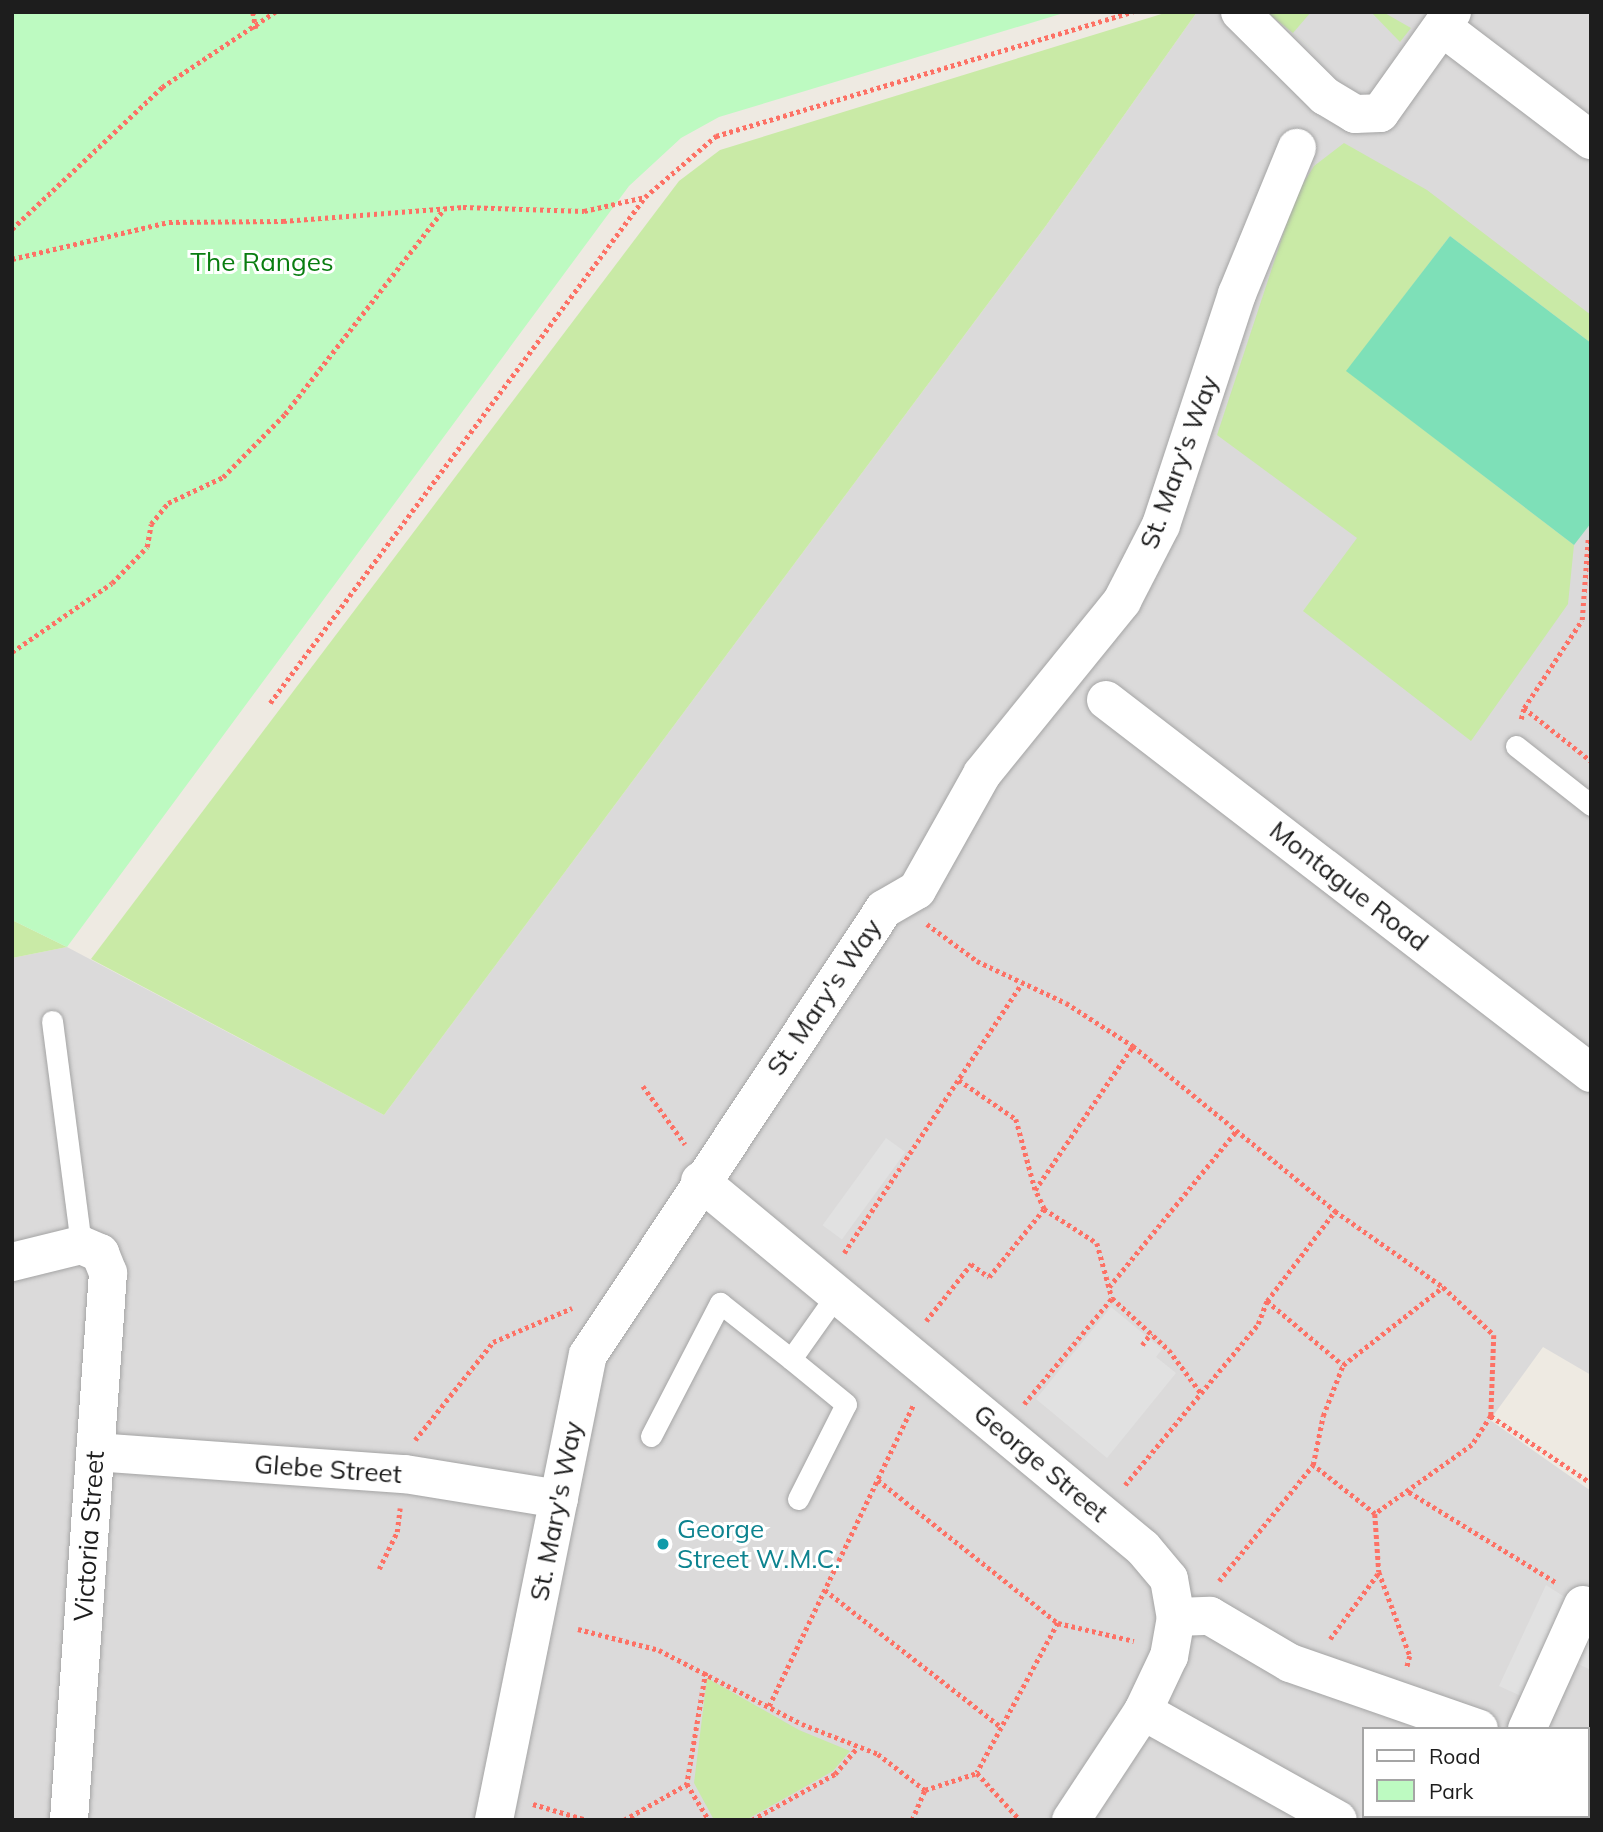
<!DOCTYPE html>
<html>
<head>
<meta charset="utf-8">
<style>
  body { margin:0 }
  #map { position:relative; width:1603px; height:1832px; overflow:hidden; background:#eeeae2; font-family:Mulish,sans-serif }
  div>[style] { position:absolute }
  [style*='--x'] { left:calc(var(--x)*1px); top:calc(var(--y)*1px); width:calc(var(--w)*1px); rotate:calc(var(--a)*1deg) }
  .residential>* { inset:0; background:#dbdada }
  .grass>* { inset:0; background:#c9eaa6 }
  .park>* { inset:0; background:#bdfac1 }
  .pitch>* { inset:0; background:#7ee0b8 }
  .parking>* { inset:0; background:#e1e1e1; transform-origin:0 0 }
  .path>* { height:4.5px; margin-top:-2.25px; transform-origin:0; background:repeating-linear-gradient(90deg,#fd7165 0 3.5px,transparent 0 7px) }
  .roads { filter:drop-shadow(0 0 2px #a4a4a4) drop-shadow(0 0 2px #a4a4a4) }
  .service>* { height:21px; margin:-10.5px; padding:0 10.5px; transform-origin:10.5px; border-radius:10.5px; background:#fff }
  .minor>* { height:38px; margin:-19px; padding:0 19px; transform-origin:19px; border-radius:19px; background:#fff }
  .dots>* { width:19px; height:19px; translate:-50% -50%; box-sizing:border-box; border:4px solid #fff; border-radius:50% }
  span { translate:-50% -50%; white-space:nowrap; text-align:center; line-height:1.15; -webkit-text-stroke:6px #fff; paint-order:stroke }
  .park-label { font-size:26px; color:#097d10 }
  .street-label { font-size:26px; color:#1d1d1d }
  .culture-label { font-size:26px; color:#0d838f }
  .left { translate:0 -50%; text-align:left }
  .frame { position:absolute; inset:0; border:14px solid #1d1d1d; pointer-events:none }
  .legend { position:absolute; left:1362px; top:1727px; width:228px; height:91px; box-sizing:border-box; background:#fff; border:2px solid #a5a5a5; margin:0; padding:9px 12px; list-style:none; font-size:21px; color:#1d1d1d }
  .legend li { display:flex; align-items:center; gap:14px; height:35px }
  .legend b { width:35px; border:2px solid #a5a5a5 }
</style>
</head>
<body>
<div id="map">
  <div class="residential">
    <div style="clip-path:polygon(evenodd,1197px 12px,1591px 12px,1591px 1375px,1543px 1347px,1490px 1420px,1591px 1491px,1591px 1820px,12px 1820px,12px 958px,67px 947px,384px 1115px,1045px 227px,1197px 12px,1363px 1729px,1587px 1729px,1587px 1816px,1363px 1816px,1363px 1729px)"></div>
  </div>
  <div class="grass">
    <div style="clip-path:polygon(1168px 12px,1197px 12px,1045px 227px,384px 1115px,91px 959px,679px 181px,720px 150px)"></div>
    <div style="clip-path:polygon(1267px 12px,1311px 12px,1293px 33px,1336px 68px)"></div>
    <div style="clip-path:polygon(1371px 12px,1383px 12px,1411px 28px,1400px 42px)"></div>
    <div style="clip-path:polygon(1344px 143px,1427px 190px,1591px 315px,1591px 343px,1450px 236px,1347px 371px,1574px 545px,1568px 604px,1471px 741px,1303px 611px,1357px 538px,1217px 435px,1296px 195px,1314px 166px)"></div>
    <div style="clip-path:polygon(12px 920px,67px 947px,12px 958px)"></div>
    <div style="clip-path:polygon(707px 1678px,799px 1730px,850px 1751px,833px 1771px,746px 1820px,714px 1820px,694px 1783px)"></div>
  </div>
  <div class="park">
    <div style="clip-path:polygon(12px 12px,1067px 12px,719px 117px,681px 138px,629px 186px,67px 947px,12px 920px)"></div>
  </div>
  <div class="pitch">
    <div style="clip-path:polygon(1450px 236px,1591px 343px,1591px 523px,1574px 545px,1346px 371px)"></div>
  </div>
  <div class="parking">
    <div style="left:886px;top:1138px;width:24px;height:108px;rotate:36deg"></div>
    <div style="clip-path:polygon(1111px 1307px,1162px 1349px,1156px 1357px,1176px 1373px,1107px 1458px,1036px 1399px)"></div>
    <div style="clip-path:polygon(1546px 1585px,1591px 1614px,1591px 1670px,1544px 1648px,1521px 1696px,1499px 1686px)"></div>
  </div>
  <div class="path">
    <div style="--x:253;--y:12;--w:17;--a:80"></div>
    <div style="--x:12;--y:229;--w:207;--a:-43.4"></div>
    <div style="--x:162;--y:87;--w:136;--a:-33.6"></div>
    <div style="--x:12;--y:259;--w:161;--a:-13.3"></div>
    <div style="--x:169;--y:222;--w:114;--a:-0.5"></div>
    <div style="--x:283;--y:221;--w:181;--a:-4.4"></div>
    <div style="--x:463;--y:207;--w:121;--a:1.9"></div>
    <div style="--x:584;--y:211;--w:63;--a:-12.9"></div>
    <div style="--x:645;--y:197;--w:94;--a:-40.7"></div>
    <div style="--x:716;--y:136;--w:435;--a:-16.6"></div>
    <div style="--x:12;--y:652;--w:121;--a:-34.6"></div>
    <div style="--x:112;--y:583;--w:50;--a:-45.8"></div>
    <div style="--x:147;--y:547;--w:23;--a:-80"></div>
    <div style="--x:151;--y:524;--w:27;--a:-51"></div>
    <div style="--x:168;--y:503;--w:61;--a:-25.3"></div>
    <div style="--x:223;--y:477;--w:88;--a:-45.5"></div>
    <div style="--x:285;--y:414;--w:259;--a:-52.2"></div>
    <div style="--x:270;--y:703;--w:630;--a:-53.46"></div>
    <div style="--x:1524;--y:708;--w:105;--a:-56.6"></div>
    <div style="--x:1582;--y:620;--w:81;--a:-85.8"></div>
    <div style="--x:1521;--y:719;--w:11;--a:-75"></div>
    <div style="--x:1524;--y:708;--w:85;--a:38.3"></div>
    <div style="--x:927;--y:924;--w:62;--a:36.5"></div>
    <div style="--x:977;--y:961;--w:98;--a:25.3"></div>
    <div style="--x:1066;--y:1003;--w:80;--a:32.7"></div>
    <div style="--x:1133;--y:1046;--w:261;--a:39.2"></div>
    <div style="--x:1335;--y:1211;--w:132;--a:35.1"></div>
    <div style="--x:1443;--y:1287;--w:70;--a:43.3"></div>
    <div style="--x:1494;--y:1335;--w:81;--a:92.1"></div>
    <div style="--x:1491;--y:1416;--w:35;--a:123"></div>
    <div style="--x:1472;--y:1445;--w:119;--a:144.6"></div>
    <div style="--x:1375;--y:1514;--w:79;--a:-141.7"></div>
    <div style="--x:1313;--y:1465;--w:50;--a:-78.5"></div>
    <div style="--x:1323;--y:1416;--w:55;--a:-68.6"></div>
    <div style="--x:1343;--y:1365;--w:127;--a:-38"></div>
    <div style="--x:959;--y:1080;--w:69;--a:34.4"></div>
    <div style="--x:1016;--y:1119;--w:73;--a:74.8"></div>
    <div style="--x:643;--y:1086;--w:72;--a:54.1"></div>
    <div style="--x:1044;--y:1209;--w:21;--a:-115"></div>
    <div style="--x:1035;--y:1190;--w:174;--a:-55.8"></div>
    <div style="--x:844;--y:1253;--w:321;--a:-56.6"></div>
    <div style="--x:1109;--y:1287;--w:203;--a:-50.8"></div>
    <div style="--x:1267;--y:1301;--w:99;--a:40.1"></div>
    <div style="--x:926;--y:1321;--w:73;--a:-51.7"></div>
    <div style="--x:971;--y:1264;--w:22;--a:36"></div>
    <div style="--x:989;--y:1277;--w:87;--a:-51"></div>
    <div style="--x:1044;--y:1209;--w:63;--a:32.7"></div>
    <div style="--x:1097;--y:1243;--w:57;--a:74.7"></div>
    <div style="--x:1142;--y:1345;--w:15;--a:-53"></div>
    <div style="--x:1024;--y:1404;--w:138;--a:-50.3"></div>
    <div style="--x:1112;--y:1298;--w:77;--a:42.4"></div>
    <div style="--x:1169;--y:1350;--w:54;--a:53.3"></div>
    <div style="--x:1491;--y:1416;--w:120;--a:33.8"></div>
    <div style="--x:415;--y:1440;--w:125;--a:-51.5"></div>
    <div style="--x:493;--y:1342;--w:86;--a:-23.3"></div>
    <div style="--x:878;--y:1480;--w:230;--a:38.5"></div>
    <div style="--x:1058;--y:1623;--w:170;--a:118.4"></div>
    <div style="--x:1125;--y:1485;--w:209;--a:-50.4"></div>
    <div style="--x:1258;--y:1324;--w:25;--a:-69"></div>
    <div style="--x:1267;--y:1301;--w:113;--a:-52.9"></div>
    <div style="--x:1409;--y:1492;--w:174;--a:31.6"></div>
    <div style="--x:1375;--y:1514;--w:58;--a:86.1"></div>
    <div style="--x:1379;--y:1572;--w:90;--a:69.7"></div>
    <div style="--x:1410;--y:1656;--w:11;--a:105"></div>
    <div style="--x:379;--y:1569;--w:41;--a:-64.1"></div>
    <div style="--x:397;--y:1532;--w:24;--a:-83"></div>
    <div style="--x:1219;--y:1581;--w:149;--a:-51"></div>
    <div style="--x:825;--y:1590;--w:224;--a:37.9"></div>
    <div style="--x:1058;--y:1623;--w:78;--a:13.3"></div>
    <div style="--x:578;--y:1629;--w:84;--a:14.5"></div>
    <div style="--x:659;--y:1650;--w:161;--a:27.4"></div>
    <div style="--x:802;--y:1724;--w:82;--a:21.5"></div>
    <div style="--x:878;--y:1754;--w:59;--a:37.5"></div>
    <div style="--x:925;--y:1790;--w:55;--a:-18.1"></div>
    <div style="--x:977;--y:1773;--w:64;--a:47.5"></div>
    <div style="--x:1330;--y:1639;--w:83;--a:-53.8"></div>
    <div style="--x:706;--y:1672;--w:114;--a:99.6"></div>
    <div style="--x:687;--y:1784;--w:42;--a:58.6"></div>
    <div style="--x:769;--y:1706;--w:335;--a:-64.4"></div>
    <div style="--x:533;--y:1804;--w:56;--a:16.5"></div>
    <div style="--x:624;--y:1820;--w:73;--a:-29.7"></div>
    <div style="--x:752;--y:1820;--w:95;--a:-29"></div>
    <div style="--x:835;--y:1774;--w:35;--a:-50"></div>
    <div style="--x:912;--y:1820;--w:33;--a:-67"></div>
  </div>
  <div class="roads">
    <div class="service">
      <div style="--x:1516;--y:746;--w:95;--a:38.2"></div>
      <div style="--x:52;--y:1021;--w:226;--a:82.6"></div>
      <div style="--x:651;--y:1436;--w:150;--a:-62.6"></div>
      <div style="--x:720;--y:1303;--w:90;--a:38.3"></div>
      <div style="--x:798;--y:1499;--w:106;--a:-63.2"></div>
      <div style="--x:846;--y:1404;--w:71;--a:-140.7"></div>
      <div style="--x:791;--y:1359;--w:80;--a:-54.7"></div>
    </div>
    <div class="minor">
      <div style="--x:1240;--y:12;--w:120;--a:44.7"></div>
      <div style="--x:1325;--y:96;--w:35;--a:31"></div>
      <div style="--x:1355;--y:114;--w:25;--a:-2"></div>
      <div style="--x:1380;--y:113;--w:124;--a:-54.5"></div>
      <div style="--x:1442;--y:27;--w:187;--a:37.2"></div>
      <div style="--x:1106;--y:700;--w:612;--a:37.56"></div>
      <div style="--x:700;--y:1181;--w:575;--a:39.64"></div>
      <div style="--x:1143;--y:1548;--w:40;--a:50"></div>
      <div style="--x:1169;--y:1579;--w:39;--a:80"></div>
      <div style="--x:1176;--y:1617;--w:40;--a:100"></div>
      <div style="--x:1169;--y:1656;--w:61;--a:115.3"></div>
      <div style="--x:1143;--y:1711;--w:131;--a:123.4"></div>
      <div style="--x:12;--y:1262;--w:71;--a:-13.8"></div>
      <div style="--x:81;--y:1245;--w:21;--a:23"></div>
      <div style="--x:100;--y:1253;--w:22;--a:68"></div>
      <div style="--x:108;--y:1273;--w:548;--a:94.08"></div>
      <div style="--x:95;--y:1452;--w:311;--a:4.1"></div>
      <div style="--x:405;--y:1474;--w:156;--a:9.2"></div>
      <div style="--x:1176;--y:1617;--w:34;--a:-2"></div>
      <div style="--x:1210;--y:1616;--w:93;--a:30.4"></div>
      <div style="--x:1290;--y:1663;--w:200;--a:19.2"></div>
      <div style="--x:1143;--y:1711;--w:223;--a:29.2"></div>
      <div style="--x:1527;--y:1729;--w:136;--a:-65.7"></div>
      <div style="--x:1587;--y:1791;--w:4;--a:27"></div>
      <div style="--x:494;--y:1820;--w:474;--a:-78.6"></div>
      <div style="--x:588;--y:1355;--w:535;--a:-56.43"></div>
      <div style="--x:884;--y:909;--w:38;--a:-30"></div>
      <div style="--x:917;--y:890;--w:133;--a:-60.7"></div>
      <div style="--x:982;--y:774;--w:223;--a:-51"></div>
      <div style="--x:1122;--y:601;--w:85;--a:-62.8"></div>
      <div style="--x:1161;--y:525;--w:243;--a:-71.8"></div>
      <div style="--x:1237;--y:294;--w:158;--a:-67.7"></div>
    </div>
  </div>
  <div class="dots">
    <div style="left:663px;top:1544px;background:#0f9aa8"></div>
  </div>
  <div class="park-label">
    <span style="left:262px;top:262px">The Ranges</span>
  </div>
  <div class="street-label">
    <span style="left:1179px;top:462px;rotate:-70deg">St. Mary's Way</span>
    <span style="left:1349px;top:886px;rotate:38deg">Montague Road</span>
    <span style="left:824px;top:997px;rotate:-56deg">St. Mary's Way</span>
    <span style="left:1041px;top:1463px;rotate:40deg">George Street</span>
    <span style="left:328px;top:1469px;rotate:4deg">Glebe Street</span>
    <span style="left:556px;top:1511px;rotate:-79deg">St. Mary's Way</span>
    <span style="left:89px;top:1536px;rotate:-86deg">Victoria Street</span>
  </div>
  <div class="culture-label">
    <span class="left" style="left:677px;top:1544px">George<br>Street W.M.C.</span>
  </div>
  <div class="frame"></div>
  <ul class="legend">
  <li><b style="height:9px;background:#fff"></b>Road</li>
  <li><b style="height:19px;background:#bdfac1"></b>Park</li>
  </ul>
</div>
</body>
</html>
